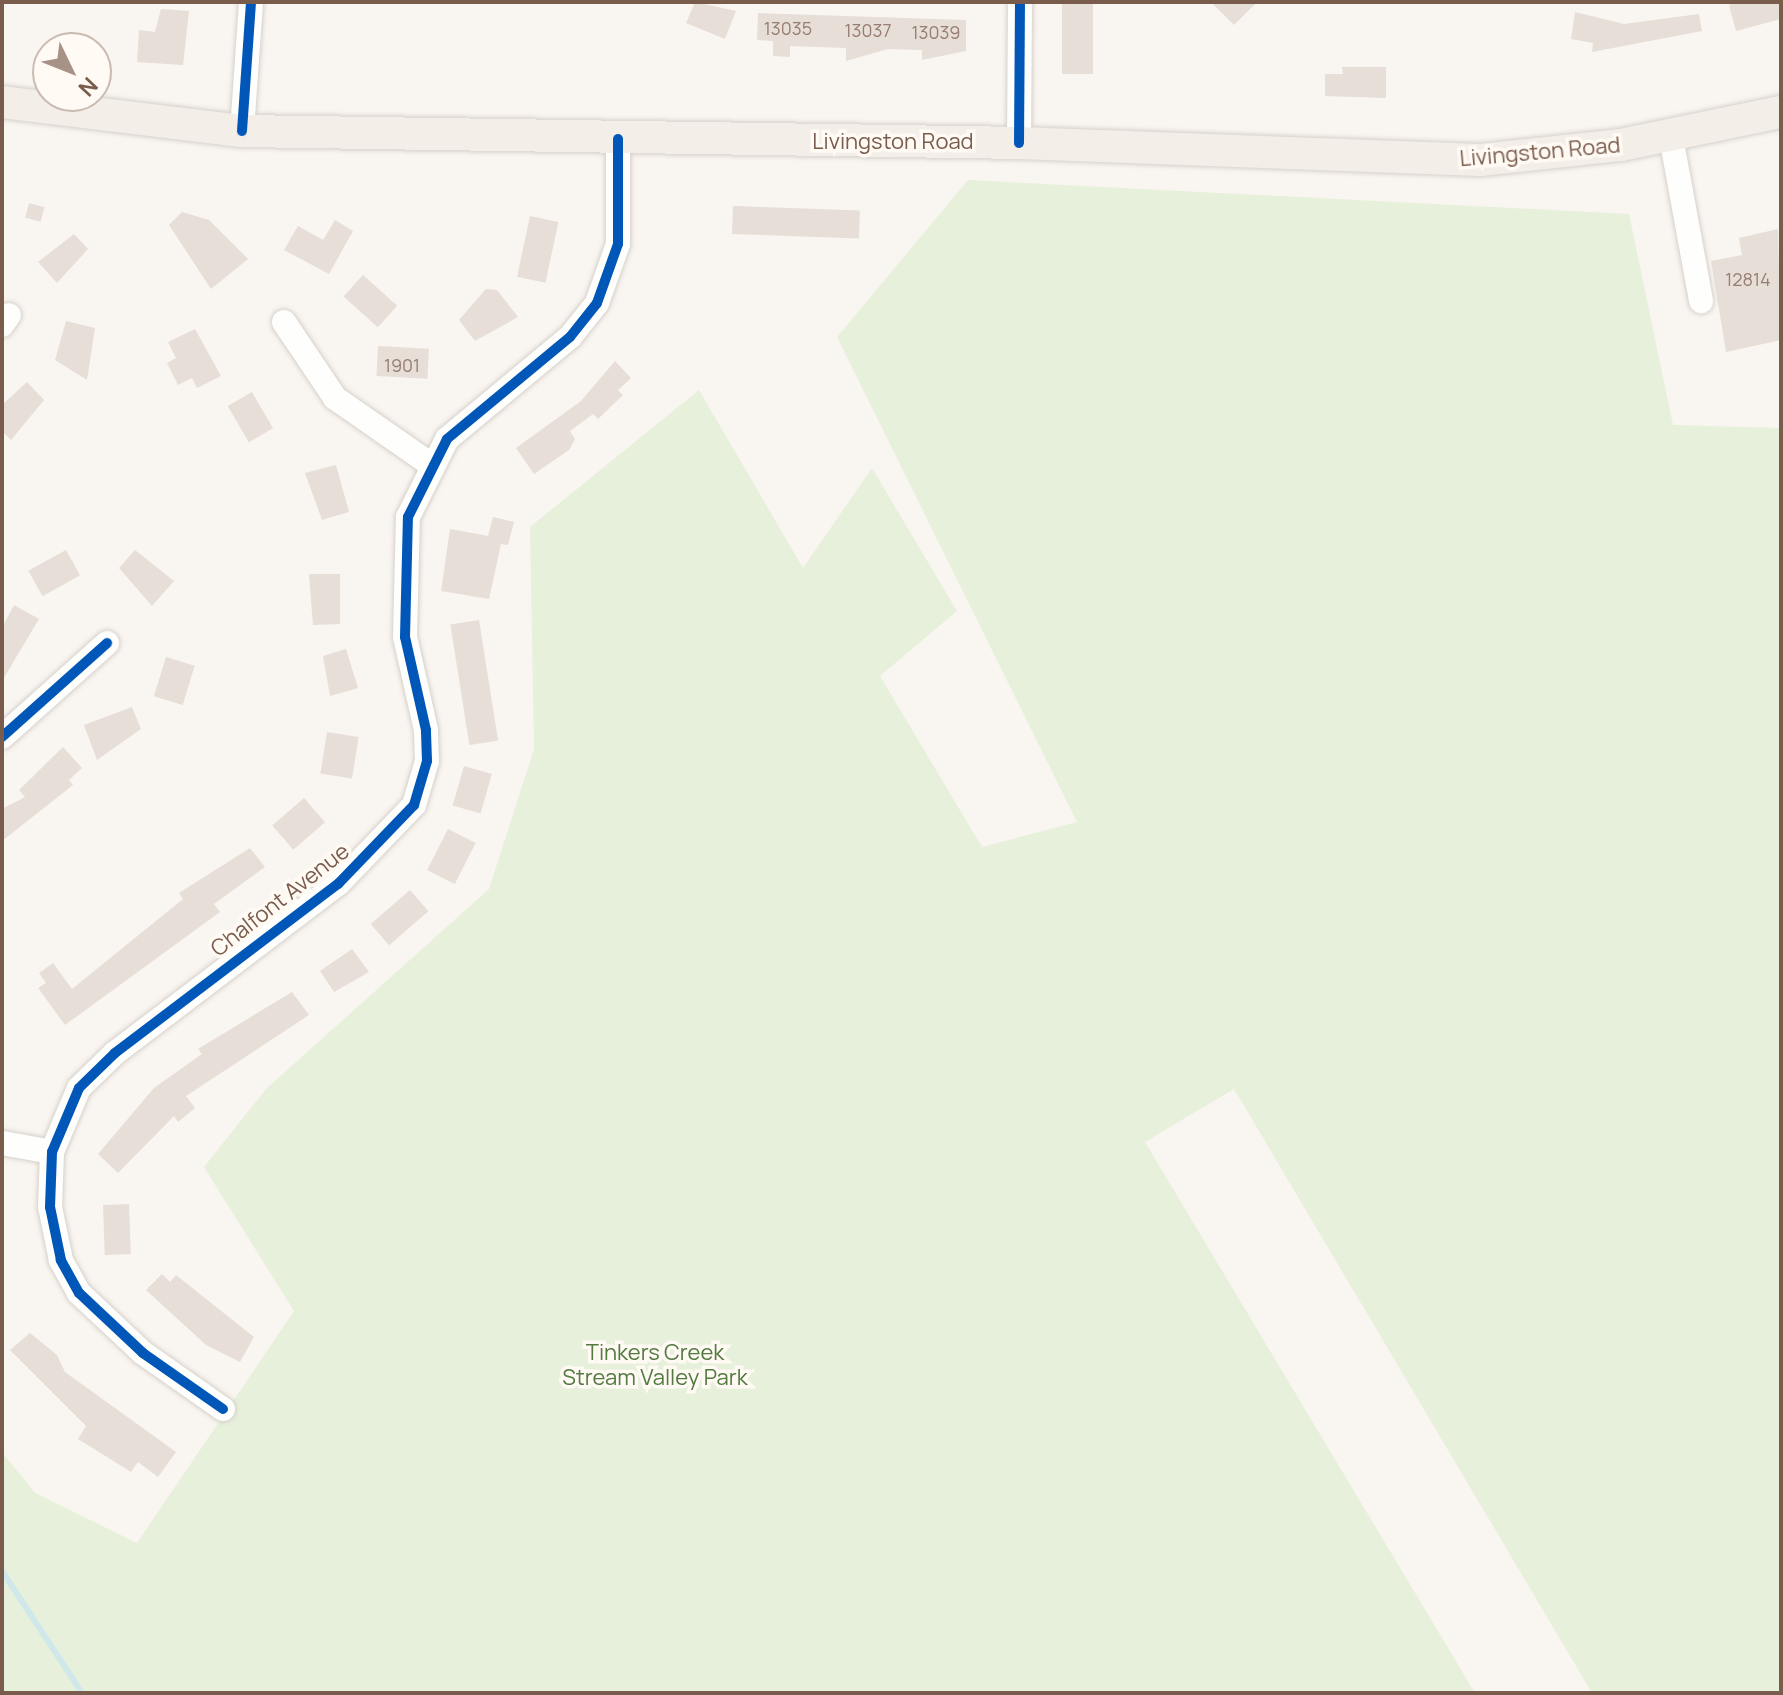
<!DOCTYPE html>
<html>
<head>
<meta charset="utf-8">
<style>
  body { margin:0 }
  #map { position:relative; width:1783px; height:1695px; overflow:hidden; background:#f9f5f0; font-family:Manrope,sans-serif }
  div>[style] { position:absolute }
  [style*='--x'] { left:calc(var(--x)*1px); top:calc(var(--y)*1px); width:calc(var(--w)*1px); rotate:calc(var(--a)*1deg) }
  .green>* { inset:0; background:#e7f0db }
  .stream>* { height:6px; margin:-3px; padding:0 3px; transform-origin:3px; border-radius:3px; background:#d0e8ea }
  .building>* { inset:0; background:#e6ded7; transform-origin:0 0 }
  .roads { filter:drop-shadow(0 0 2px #d7d1cb) drop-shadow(0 0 2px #d7d1cb) }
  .minor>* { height:24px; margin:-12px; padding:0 12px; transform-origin:12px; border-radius:12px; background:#fefefd }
  .major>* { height:32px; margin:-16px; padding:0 16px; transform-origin:16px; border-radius:16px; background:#f3eee8 }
  .cycleway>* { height:10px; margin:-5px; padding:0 5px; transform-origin:5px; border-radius:5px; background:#0057b8 }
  span { translate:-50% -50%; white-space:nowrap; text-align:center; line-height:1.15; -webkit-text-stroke:7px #fffaf3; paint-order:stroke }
  .number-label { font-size:18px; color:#977e72 }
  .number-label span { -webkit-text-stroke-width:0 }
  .street-label { font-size:22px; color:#7a5c4d }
  .park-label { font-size:22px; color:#537a41 }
  .frame { position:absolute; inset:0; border:4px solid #7a5c4d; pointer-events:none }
  .north { position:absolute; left:32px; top:32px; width:80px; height:80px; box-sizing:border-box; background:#fffaf3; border:2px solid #cabbb1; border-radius:50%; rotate:133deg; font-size:22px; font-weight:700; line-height:32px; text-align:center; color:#7a5c4d }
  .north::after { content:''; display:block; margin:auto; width:28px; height:36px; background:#a69286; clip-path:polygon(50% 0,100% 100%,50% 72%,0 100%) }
</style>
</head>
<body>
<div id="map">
  <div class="green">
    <div style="clip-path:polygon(968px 180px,1629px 214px,1673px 425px,1781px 428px,1781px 1693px,1592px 1693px,1234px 1089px,1145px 1142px,1475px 1693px,2px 1693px,2px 1452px,35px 1493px,137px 1543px,294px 1311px,204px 1167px,266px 1089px,489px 889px,534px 749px,530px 527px,699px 390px,803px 568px,872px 468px,957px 611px,880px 676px,982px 847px,1077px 822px,837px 337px)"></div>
  </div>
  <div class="stream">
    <div style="--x:2;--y:1571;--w:146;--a:56.7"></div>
  </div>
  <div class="building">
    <div style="clip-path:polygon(695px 2px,736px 11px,725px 39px,686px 23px)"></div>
    <div style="left:1062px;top:2px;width:31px;height:72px"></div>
    <div style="clip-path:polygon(1211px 2px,1257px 2px,1234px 25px)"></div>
    <div style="clip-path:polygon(1738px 2px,1781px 2px,1781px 19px,1736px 31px,1729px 5px)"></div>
    <div style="clip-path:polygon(161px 9px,189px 11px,183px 65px,137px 62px,139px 30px,155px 32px)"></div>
    <div style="clip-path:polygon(1575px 12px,1624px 24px,1699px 14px,1702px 31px,1592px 52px,1593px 43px,1571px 39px)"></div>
    <div style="clip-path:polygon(758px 13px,966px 20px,966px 51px,922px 60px,922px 50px,888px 49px,846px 61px,846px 48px,790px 46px,790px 57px,773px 56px,773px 41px,757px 40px)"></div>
    <div style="clip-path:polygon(1342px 67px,1386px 67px,1386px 98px,1325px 96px,1325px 74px,1343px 74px)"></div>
    <div style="left:29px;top:203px;width:16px;height:15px;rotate:15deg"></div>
    <div style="left:733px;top:206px;width:127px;height:28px;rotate:2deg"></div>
    <div style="clip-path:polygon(182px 212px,209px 220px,248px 259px,211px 289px,169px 225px)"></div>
    <div style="left:530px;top:216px;width:29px;height:62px;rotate:12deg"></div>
    <div style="clip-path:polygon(335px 220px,353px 231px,329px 274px,284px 250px,298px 226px,323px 240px)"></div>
    <div style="clip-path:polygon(1778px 229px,1781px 340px,1726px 352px,1711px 261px,1742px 255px,1739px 238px)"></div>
    <div style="clip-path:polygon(74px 234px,88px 249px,57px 283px,38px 262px)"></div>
    <div style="left:363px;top:275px;width:46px;height:29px;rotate:42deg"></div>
    <div style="clip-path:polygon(486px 289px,497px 290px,518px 317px,475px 341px,459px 320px)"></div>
    <div style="clip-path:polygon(66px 321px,95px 328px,87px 380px,55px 360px)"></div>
    <div style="clip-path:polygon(195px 329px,221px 376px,197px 388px,192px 378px,178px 385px,167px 363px,176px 358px,168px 342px)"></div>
    <div style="left:378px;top:346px;width:51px;height:30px;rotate:3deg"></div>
    <div style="clip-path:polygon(615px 361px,631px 378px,618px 390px,623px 395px,598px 419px,593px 414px,570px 431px,575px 439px,569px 450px,534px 474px,516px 448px,581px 401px)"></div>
    <div style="clip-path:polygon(27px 382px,44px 400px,11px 440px,2px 431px,2px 405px)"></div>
    <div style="left:252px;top:392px;width:42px;height:28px;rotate:60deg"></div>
    <div style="clip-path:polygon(336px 465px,349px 512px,322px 520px,305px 473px)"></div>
    <div style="clip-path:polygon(493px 517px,514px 522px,508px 545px,501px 544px,489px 599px,441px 591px,450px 529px,488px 536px)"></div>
    <div style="left:66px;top:550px;width:29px;height:43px;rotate:61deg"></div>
    <div style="clip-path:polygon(135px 550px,174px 581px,152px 606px,119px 568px)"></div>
    <div style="clip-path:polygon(309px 574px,340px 574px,340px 624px,313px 625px)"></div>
    <div style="clip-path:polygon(14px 605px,39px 619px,2px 681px,2px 628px)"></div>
    <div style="left:479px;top:620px;width:122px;height:29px;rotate:81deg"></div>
    <div style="clip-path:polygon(346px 649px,358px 688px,330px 696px,323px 656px)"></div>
    <div style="left:166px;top:657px;width:30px;height:41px;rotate:17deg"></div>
    <div style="clip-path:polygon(132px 707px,141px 729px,97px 760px,84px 725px)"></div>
    <div style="left:327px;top:732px;width:32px;height:42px;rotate:9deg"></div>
    <div style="clip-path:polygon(63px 747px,82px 768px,69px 780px,73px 785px,2px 841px,2px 809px,25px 797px,19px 790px)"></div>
    <div style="left:464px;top:766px;width:29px;height:41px;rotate:16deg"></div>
    <div style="left:304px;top:798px;width:32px;height:42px;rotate:49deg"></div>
    <div style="left:448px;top:829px;width:31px;height:46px;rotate:27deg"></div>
    <div style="clip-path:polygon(250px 848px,265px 867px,214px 904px,220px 912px,65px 1025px,38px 988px,46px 983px,39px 973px,53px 963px,72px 989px,183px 899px,179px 893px)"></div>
    <div style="left:410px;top:890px;width:28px;height:52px;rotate:49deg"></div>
    <div style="clip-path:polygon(352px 949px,369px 972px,334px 992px,320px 971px)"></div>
    <div style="clip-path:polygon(292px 992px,309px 1015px,186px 1096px,195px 1108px,178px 1122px,174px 1116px,118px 1173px,98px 1154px,154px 1088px,202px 1054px,198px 1049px)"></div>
    <div style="left:129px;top:1204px;width:50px;height:26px;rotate:88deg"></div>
    <div style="clip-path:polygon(162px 1274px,170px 1282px,176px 1275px,254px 1337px,240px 1362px,206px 1345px,146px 1290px)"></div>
    <div style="clip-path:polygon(30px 1333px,57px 1355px,65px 1372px,176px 1452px,158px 1477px,138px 1462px,131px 1472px,78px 1439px,86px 1426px,10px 1350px)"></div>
  </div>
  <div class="roads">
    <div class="minor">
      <div style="--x:242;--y:131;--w:129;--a:-86"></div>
      <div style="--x:1671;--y:137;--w:167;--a:79.6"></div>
      <div style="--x:1019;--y:143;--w:141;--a:-89.6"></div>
      <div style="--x:284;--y:322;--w:92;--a:56.1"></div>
      <div style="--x:335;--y:398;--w:116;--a:34.8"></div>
      <div style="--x:2;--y:325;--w:12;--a:-55"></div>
      <div style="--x:2;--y:737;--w:141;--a:-41.8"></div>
      <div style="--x:2;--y:1143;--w:51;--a:10.2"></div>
      <div style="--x:223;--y:1409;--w:98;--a:-145"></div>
      <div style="--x:143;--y:1353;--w:88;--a:-136.8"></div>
      <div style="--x:79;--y:1293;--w:38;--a:-119"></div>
      <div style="--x:61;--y:1260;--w:54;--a:-101.7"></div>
      <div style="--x:50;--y:1207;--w:55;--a:-87.9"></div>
      <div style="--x:52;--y:1152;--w:69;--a:-67.1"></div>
      <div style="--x:79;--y:1088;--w:50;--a:-44.2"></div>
      <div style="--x:115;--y:1053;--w:280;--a:-37.2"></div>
      <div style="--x:338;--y:884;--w:110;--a:-46.1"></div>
      <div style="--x:414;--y:805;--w:46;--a:-73.5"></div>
      <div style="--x:427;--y:761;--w:31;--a:-92"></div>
      <div style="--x:426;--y:730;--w:95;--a:-102.7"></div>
      <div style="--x:405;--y:637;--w:120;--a:-88.6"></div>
      <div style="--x:408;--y:517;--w:87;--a:-63.4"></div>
      <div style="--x:447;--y:439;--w:160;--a:-39.7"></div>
      <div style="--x:570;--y:337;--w:43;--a:-51.5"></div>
      <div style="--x:597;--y:303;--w:63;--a:-70.4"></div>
      <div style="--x:618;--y:244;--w:105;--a:-90"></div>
    </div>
    <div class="major">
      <div style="--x:2;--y:102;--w:242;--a:6.9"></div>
      <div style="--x:242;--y:131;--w:777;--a:0.88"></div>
      <div style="--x:1019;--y:143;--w:461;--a:2.1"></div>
      <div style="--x:1480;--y:160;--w:142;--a:-6.1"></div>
      <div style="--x:1621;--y:145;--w:163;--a:-11.7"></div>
    </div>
  </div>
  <div class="cycleway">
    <div style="--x:242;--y:131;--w:129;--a:-86"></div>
    <div style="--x:1019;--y:143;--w:141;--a:-89.6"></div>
    <div style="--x:2;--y:737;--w:141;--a:-41.8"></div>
    <div style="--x:223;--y:1409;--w:98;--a:-145"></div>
    <div style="--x:143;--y:1353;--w:88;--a:-136.8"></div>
    <div style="--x:79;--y:1293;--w:38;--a:-119"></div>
    <div style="--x:61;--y:1260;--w:54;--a:-101.7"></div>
    <div style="--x:50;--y:1207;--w:55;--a:-87.9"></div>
    <div style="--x:52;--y:1152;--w:69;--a:-67.1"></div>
    <div style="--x:79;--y:1088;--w:50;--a:-44.2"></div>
    <div style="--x:115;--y:1053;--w:280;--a:-37.2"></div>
    <div style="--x:338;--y:884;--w:110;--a:-46.1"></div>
    <div style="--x:414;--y:805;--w:46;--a:-73.5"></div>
    <div style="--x:427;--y:761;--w:31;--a:-92"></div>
    <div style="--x:426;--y:730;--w:95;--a:-102.7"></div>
    <div style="--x:405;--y:637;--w:120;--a:-88.6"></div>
    <div style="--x:408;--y:517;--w:87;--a:-63.4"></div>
    <div style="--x:447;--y:439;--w:160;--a:-39.7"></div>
    <div style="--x:570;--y:337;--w:43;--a:-51.5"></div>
    <div style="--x:597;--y:303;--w:63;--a:-70.4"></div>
    <div style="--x:618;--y:244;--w:105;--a:-90"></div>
  </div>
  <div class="number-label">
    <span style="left:788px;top:28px">13035</span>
    <span style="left:868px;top:30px">13037</span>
    <span style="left:936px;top:32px">13039</span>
    <span style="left:1748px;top:279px">12814</span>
    <span style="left:402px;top:365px">1901</span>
  </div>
  <div class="street-label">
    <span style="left:893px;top:142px">Livingston Road</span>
    <span style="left:1540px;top:152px;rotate:-5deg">Livingston Road</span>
    <span style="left:280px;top:900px;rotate:-38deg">Chalfont Avenue</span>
  </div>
  <div class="park-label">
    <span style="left:655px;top:1365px">Tinkers Creek<br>Stream Valley Park</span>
  </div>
  <div class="frame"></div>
  <div class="north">N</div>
</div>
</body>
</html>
